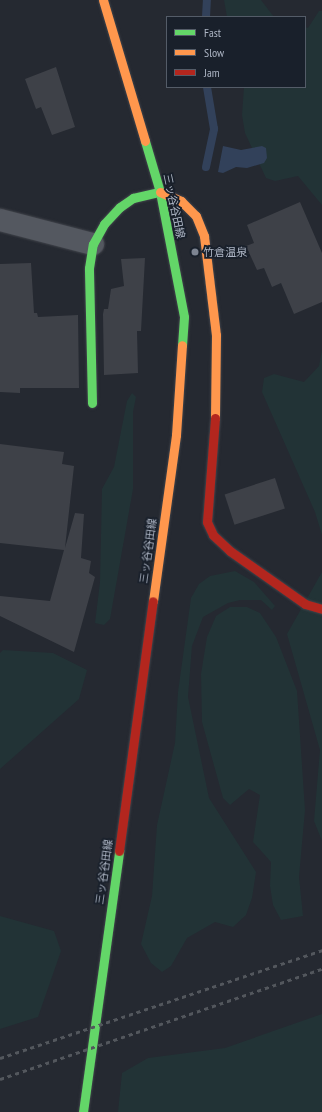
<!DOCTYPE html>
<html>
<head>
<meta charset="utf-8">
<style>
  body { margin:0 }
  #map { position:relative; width:322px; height:1112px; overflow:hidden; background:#252931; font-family:"PT Sans Narrow","Noto Sans JP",sans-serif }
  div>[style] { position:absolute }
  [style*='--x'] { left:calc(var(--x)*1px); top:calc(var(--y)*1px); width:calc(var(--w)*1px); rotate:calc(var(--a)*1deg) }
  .green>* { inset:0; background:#223336 }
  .water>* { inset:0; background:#32415a }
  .stream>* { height:8px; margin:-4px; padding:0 4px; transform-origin:4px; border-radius:4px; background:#32415a }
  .building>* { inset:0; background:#3e4148; transform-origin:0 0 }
  .roads { filter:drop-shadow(0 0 1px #41444b) drop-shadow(0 0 1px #41444b) }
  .street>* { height:22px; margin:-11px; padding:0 11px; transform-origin:11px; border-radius:11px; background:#545860 }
  .fast>* { height:9px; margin:-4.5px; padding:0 4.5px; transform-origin:4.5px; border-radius:4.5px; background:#63d668 }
  .slow>* { height:9px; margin:-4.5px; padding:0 4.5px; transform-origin:4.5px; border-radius:4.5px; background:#ff974d }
  .jam>* { height:9px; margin:-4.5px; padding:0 4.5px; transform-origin:4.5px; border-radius:4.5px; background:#b3261e }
  .rail>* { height:3px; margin-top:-1.5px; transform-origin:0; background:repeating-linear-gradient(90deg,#53575d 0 4px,transparent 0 8px) }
  .dots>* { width:11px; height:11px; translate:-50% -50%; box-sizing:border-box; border:2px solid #19202b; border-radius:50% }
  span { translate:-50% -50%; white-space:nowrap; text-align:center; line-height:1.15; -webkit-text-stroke:3.5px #19202b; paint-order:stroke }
  .street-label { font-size:11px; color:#adb5c4 }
  .poi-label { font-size:11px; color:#adb5c4 }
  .left { translate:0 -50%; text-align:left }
  .legend { position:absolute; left:166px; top:16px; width:140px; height:72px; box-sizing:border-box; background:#19202b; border:1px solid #545c68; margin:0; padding:5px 7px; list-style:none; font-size:12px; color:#adb5c4 }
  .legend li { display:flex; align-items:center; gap:8px; height:20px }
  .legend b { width:20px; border:1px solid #545c68 }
</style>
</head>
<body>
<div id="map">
  <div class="green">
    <div style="clip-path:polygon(224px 0,261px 0,274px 17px,227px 17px)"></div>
    <div style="clip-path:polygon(319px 11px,322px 11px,322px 205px,298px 176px,275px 181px,266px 178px,245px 133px,242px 115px,244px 87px,305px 87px,305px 27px,308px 28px)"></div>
    <div style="clip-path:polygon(322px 350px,322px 535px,315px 512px,262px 392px,264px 378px,274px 374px,304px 382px,319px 366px)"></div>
    <div style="clip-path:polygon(132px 393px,136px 397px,133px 412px,133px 489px,110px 619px,104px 625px,95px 623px,100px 582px,102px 489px,114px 467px,127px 401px)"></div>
    <div style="clip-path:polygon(235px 571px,254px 582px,275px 606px,272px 610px,261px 600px,240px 600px,228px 603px,203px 617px,192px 646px,188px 697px,209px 798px,256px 872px,252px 898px,246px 915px,233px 927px,215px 922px,187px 938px,171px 966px,162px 972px,151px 963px,141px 944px,152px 896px,157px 825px,175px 743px,178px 692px,191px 598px,199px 584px,210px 576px)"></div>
    <div style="clip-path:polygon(322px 572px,322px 841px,314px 821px,320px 750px,287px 634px)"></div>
    <div style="clip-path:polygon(230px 607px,247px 607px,260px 613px,276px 637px,297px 691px,305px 810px,299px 877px,303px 916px,281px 920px,273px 905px,270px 886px,271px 862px,253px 842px,260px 795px,249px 789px,230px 805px,223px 798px,202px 722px,201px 674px,207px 637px,216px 616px)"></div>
    <div style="clip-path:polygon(3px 650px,53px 653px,87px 670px,79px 699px,0 769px,0 653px)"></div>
    <div style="clip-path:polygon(0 916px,54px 931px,61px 951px,38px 1017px,0 1029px)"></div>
    <div style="clip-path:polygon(322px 1014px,322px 1112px,118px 1112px,122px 1073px,148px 1058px,225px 1048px)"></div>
  </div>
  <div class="water">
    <div style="clip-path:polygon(223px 146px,241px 150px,262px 146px,266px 148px,267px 158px,264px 163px,247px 168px,236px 167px,223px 173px,218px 172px)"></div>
  </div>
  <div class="stream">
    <div style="--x:206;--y:17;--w:17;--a:-87"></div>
    <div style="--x:206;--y:167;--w:39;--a:-78"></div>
    <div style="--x:214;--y:129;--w:43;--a:-99.5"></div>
  </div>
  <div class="building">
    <div style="clip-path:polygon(56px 67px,75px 127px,52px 135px,41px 107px,36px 109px,25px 79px)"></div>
    <div style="clip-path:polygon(300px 202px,322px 253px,322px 302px,294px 314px,281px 283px,272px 287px,264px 268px,257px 270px,246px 246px,254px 243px,247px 225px)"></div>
    <div style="clip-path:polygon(145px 258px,141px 331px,137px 331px,138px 373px,104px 375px,103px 314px,104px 309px,108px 309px,111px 289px,124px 286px,121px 259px)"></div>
    <div style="clip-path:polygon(31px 263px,34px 313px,37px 313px,38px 317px,78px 315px,79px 388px,20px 388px,20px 393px,0 392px,0 264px)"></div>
    <div style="clip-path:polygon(0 444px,64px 452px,62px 464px,74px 466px,65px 548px,75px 513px,84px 514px,81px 558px,91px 561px,89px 573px,95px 577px,74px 652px,0 616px,0 596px,50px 601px,64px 550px,0 543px)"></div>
    <div style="left:275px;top:478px;width:32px;height:53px;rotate:72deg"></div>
  </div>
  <div class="roads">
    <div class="street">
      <div style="--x:0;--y:220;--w:96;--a:14.5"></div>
    </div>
    <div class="fast">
      <div style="--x:145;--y:141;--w:53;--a:73.6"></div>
      <div style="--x:160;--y:192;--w:127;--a:79.1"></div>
      <div style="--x:184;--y:317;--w:28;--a:94"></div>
      <div style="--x:92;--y:403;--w:135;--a:-91.3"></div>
      <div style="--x:89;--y:268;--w:24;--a:-81"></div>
      <div style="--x:93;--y:244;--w:23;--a:-61"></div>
      <div style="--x:104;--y:224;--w:23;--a:-47"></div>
      <div style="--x:120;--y:207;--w:16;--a:-35"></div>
      <div style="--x:133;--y:198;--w:28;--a:-13"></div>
      <div style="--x:83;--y:1112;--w:263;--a:-82.1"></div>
    </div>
    <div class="slow">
      <div style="--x:103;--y:0;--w:147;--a:73.4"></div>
      <div style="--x:160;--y:192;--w:23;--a:23"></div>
      <div style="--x:181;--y:201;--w:21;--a:45"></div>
      <div style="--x:196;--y:216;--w:22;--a:68"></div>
      <div style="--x:204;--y:236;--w:100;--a:83.1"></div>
      <div style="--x:216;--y:335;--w:83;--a:90.7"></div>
      <div style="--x:153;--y:601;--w:168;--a:-82.1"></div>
      <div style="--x:176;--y:435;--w:90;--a:-86.2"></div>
    </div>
    <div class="jam">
      <div style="--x:215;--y:418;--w:104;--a:94.4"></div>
      <div style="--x:207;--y:522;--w:14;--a:65"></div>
      <div style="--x:213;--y:535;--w:23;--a:43"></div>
      <div style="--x:230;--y:551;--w:92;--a:35.2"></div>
      <div style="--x:305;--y:604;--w:18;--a:16"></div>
      <div style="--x:119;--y:851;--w:252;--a:-82.3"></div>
    </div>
  </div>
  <div class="rail">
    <div style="--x:0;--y:1058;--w:340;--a:-18.5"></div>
    <div style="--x:0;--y:1079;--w:340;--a:-18.9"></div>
  </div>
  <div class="dots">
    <div style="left:195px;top:252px;background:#7d8491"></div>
  </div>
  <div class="street-label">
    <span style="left:174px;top:206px;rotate:78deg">三ッ谷谷田線</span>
    <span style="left:148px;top:551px;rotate:-82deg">三ッ谷谷田線</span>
    <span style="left:104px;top:872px;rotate:-82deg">三ッ谷谷田線</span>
  </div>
  <div class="poi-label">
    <span class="left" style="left:203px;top:252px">竹倉温泉</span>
  </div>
  <ul class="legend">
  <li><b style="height:5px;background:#63d668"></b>Fast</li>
  <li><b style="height:5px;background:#ff974d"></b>Slow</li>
  <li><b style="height:5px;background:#b3261e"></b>Jam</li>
  </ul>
</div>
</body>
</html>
